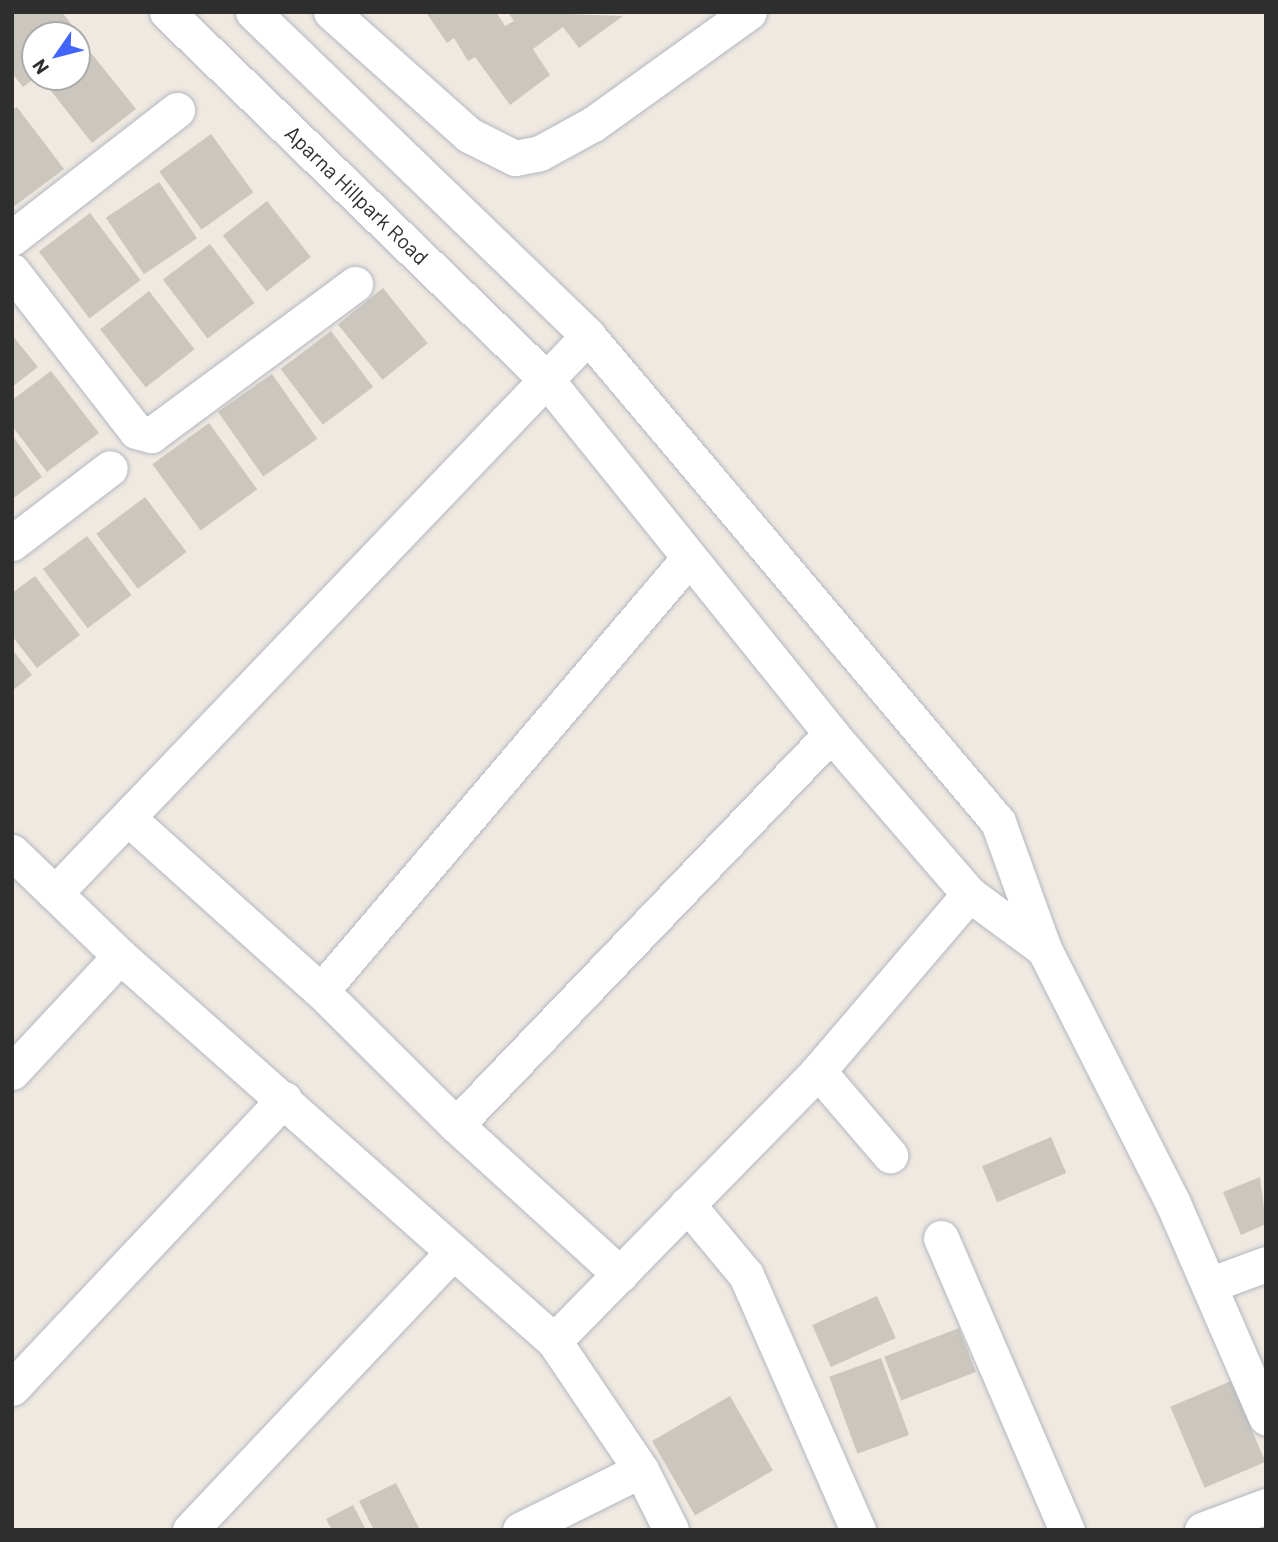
<!DOCTYPE html>
<html>
<head>
<meta charset="utf-8">
<style>
  body { margin:0 }
  #map { position:relative; width:1278px; height:1542px; overflow:hidden; background:#efe9e1; font-family:Barlow,sans-serif }
  div>[style] { position:absolute }
  [style*='--x'] { left:calc(var(--x)*1px); top:calc(var(--y)*1px); width:calc(var(--w)*1px); rotate:calc(var(--a)*1deg) }
  .building>* { inset:0; background:#cbc7bf; transform-origin:0 0 }
  .roads { filter:drop-shadow(0 0 2px #b4b7c1) drop-shadow(0 0 2px #b4b7c1) }
  .street>* { height:35px; margin:-17.5px; padding:0 17.5px; transform-origin:17.5px; border-radius:17.5px; background:#fff }
  span { translate:-50% -50%; white-space:nowrap; text-align:center; line-height:1.15; -webkit-text-stroke:6px #fff; paint-order:stroke }
  .street-label { font-size:21px; color:#2e2e2e }
  .frame { position:absolute; inset:0; border:14px solid #2e2e2e; pointer-events:none }
  .north { position:absolute; left:21px; top:21px; width:70px; height:70px; box-sizing:border-box; background:#fff; border:2px solid #ababab; border-radius:50%; rotate:235deg; font-size:19px; font-weight:700; line-height:28px; text-align:center; color:#2e2e2e }
  .north::after { content:''; display:block; margin:auto; width:24px; height:32px; background:#4264fb; clip-path:polygon(50% 0,100% 100%,50% 72%,0 100%) }
</style>
</head>
<body>
<div id="map">
  <div class="building">
    <div style="clip-path:polygon(12px 12px,62px 12px,83px 40px,77px 44px,77px 35px,35px 35px,35px 78px,23px 87px,12px 73px)"></div>
    <div style="clip-path:polygon(496px 12px,505px 26px,514px 21px,508px 12px,623px 16px,579px 48px,563px 27px,533px 49px,550px 75px,510px 105px,475px 57px,468px 61px,454px 38px,447px 43px,427px 14px)"></div>
    <div style="clip-path:polygon(87px 48px,136px 109px,92px 143px,44px 82px,77px 77px,77px 56px)"></div>
    <div style="clip-path:polygon(17px 107px,64px 169px,12px 208px,12px 110px)"></div>
    <div style="left:211px;top:134px;width:72px;height:64px;rotate:54deg"></div>
    <div style="left:159px;top:182px;width:68px;height:64px;rotate:56deg"></div>
    <div style="left:267px;top:201px;width:71px;height:56px;rotate:52deg"></div>
    <div style="left:90px;top:213px;width:84px;height:64px;rotate:53deg"></div>
    <div style="left:210px;top:244px;width:74px;height:59px;rotate:53deg"></div>
    <div style="left:383px;top:288px;width:71px;height:58px;rotate:51deg"></div>
    <div style="left:149px;top:291px;width:74px;height:62px;rotate:52deg"></div>
    <div style="left:331px;top:331px;width:70px;height:63px;rotate:53deg"></div>
    <div style="clip-path:polygon(12px 335px,38px 367px,12px 387px)"></div>
    <div style="clip-path:polygon(51px 371px,99px 433px,47px 472px,12px 426px,12px 400px)"></div>
    <div style="left:272px;top:374px;width:79px;height:66px;rotate:55deg"></div>
    <div style="left:209px;top:423px;width:82px;height:70px;rotate:54deg"></div>
    <div style="clip-path:polygon(12px 435px,42px 477px,12px 499px)"></div>
    <div style="left:145px;top:497px;width:69px;height:61px;rotate:53deg"></div>
    <div style="left:87px;top:536px;width:74px;height:55px;rotate:53deg"></div>
    <div style="clip-path:polygon(35px 576px,80px 635px,37px 668px,12px 636px,12px 593px)"></div>
    <div style="clip-path:polygon(12px 649px,32px 675px,12px 691px)"></div>
    <div style="left:1051px;top:1137px;width:39px;height:75px;rotate:67deg"></div>
    <div style="clip-path:polygon(1260px 1177px,1266px 1224px,1241px 1235px,1223px 1192px)"></div>
    <div style="left:877px;top:1296px;width:46px;height:71px;rotate:66deg"></div>
    <div style="left:959px;top:1328px;width:47px;height:80px;rotate:69deg"></div>
    <div style="left:881px;top:1358px;width:82px;height:55px;rotate:70deg"></div>
    <div style="left:1231px;top:1381px;width:88px;height:66px;rotate:67deg"></div>
    <div style="left:730px;top:1396px;width:86px;height:90px;rotate:60deg"></div>
    <div style="clip-path:polygon(396px 1483px,420px 1530px,374px 1530px,359px 1501px)"></div>
    <div style="clip-path:polygon(353px 1505px,366px 1530px,332px 1530px,326px 1519px)"></div>
  </div>
  <div class="roads">
    <div class="street">
      <div style="--x:167;--y:12;--w:528;--a:44.08"></div>
      <div style="--x:546;--y:379;--w:455;--a:51.2"></div>
      <div style="--x:831;--y:734;--w:211;--a:49.2"></div>
      <div style="--x:969;--y:894;--w:93;--a:36.3"></div>
      <div style="--x:253;--y:12;--w:466;--a:44"></div>
      <div style="--x:588;--y:336;--w:636;--a:49.85"></div>
      <div style="--x:998;--y:822;--w:135;--a:70.1"></div>
      <div style="--x:1044;--y:949;--w:283;--a:63.1"></div>
      <div style="--x:1172;--y:1201;--w:236;--a:66.5"></div>
      <div style="--x:331;--y:12;--w:185;--a:41.7"></div>
      <div style="--x:469;--y:135;--w:51;--a:26.6"></div>
      <div style="--x:515;--y:158;--w:25;--a:-11"></div>
      <div style="--x:540;--y:153;--w:60;--a:-28.7"></div>
      <div style="--x:593;--y:124;--w:192;--a:-35.7"></div>
      <div style="--x:12;--y:238;--w:209;--a:-37.8"></div>
      <div style="--x:12;--y:271;--w:202;--a:52.2"></div>
      <div style="--x:136;--y:431;--w:16;--a:15"></div>
      <div style="--x:151;--y:435;--w:254;--a:-36.5"></div>
      <div style="--x:12;--y:543;--w:123;--a:-37.4"></div>
      <div style="--x:128;--y:818;--w:259;--a:41.9"></div>
      <div style="--x:321;--y:991;--w:190;--a:44.8"></div>
      <div style="--x:456;--y:1125;--w:222;--a:42.3"></div>
      <div style="--x:12;--y:852;--w:150;--a:43.9"></div>
      <div style="--x:55;--y:893;--w:771;--a:-46.26"></div>
      <div style="--x:321;--y:991;--w:568;--a:-49.64"></div>
      <div style="--x:818;--y:1071;--w:233;--a:-49.5"></div>
      <div style="--x:12;--y:1072;--w:158;--a:-47"></div>
      <div style="--x:120;--y:956;--w:580;--a:41.58"></div>
      <div style="--x:554;--y:1341;--w:156;--a:56"></div>
      <div style="--x:641;--y:1470;--w:67;--a:63.4"></div>
      <div style="--x:456;--y:1125;--w:542;--a:-46.2"></div>
      <div style="--x:687;--y:1204;--w:92;--a:50.3"></div>
      <div style="--x:746;--y:1275;--w:279;--a:66.3"></div>
      <div style="--x:941;--y:1238;--w:318;--a:66.7"></div>
      <div style="--x:1209;--y:1285;--w:61;--a:-20.2"></div>
      <div style="--x:554;--y:1341;--w:378;--a:-45.6"></div>
      <div style="--x:818;--y:1071;--w:111;--a:49.4"></div>
      <div style="--x:12;--y:1388;--w:397;--a:-46.7"></div>
      <div style="--x:190;--y:1530;--w:381;--a:-46.6"></div>
      <div style="--x:520;--y:1530;--w:135;--a:-26.4"></div>
      <div style="--x:1202;--y:1530;--w:68;--a:-20.6"></div>
    </div>
  </div>
  <div class="street-label">
    <span style="left:357px;top:195px;rotate:44deg">Aparna Hillpark Road</span>
  </div>
  <div class="frame"></div>
  <div class="north">N</div>
</div>
</body>
</html>
